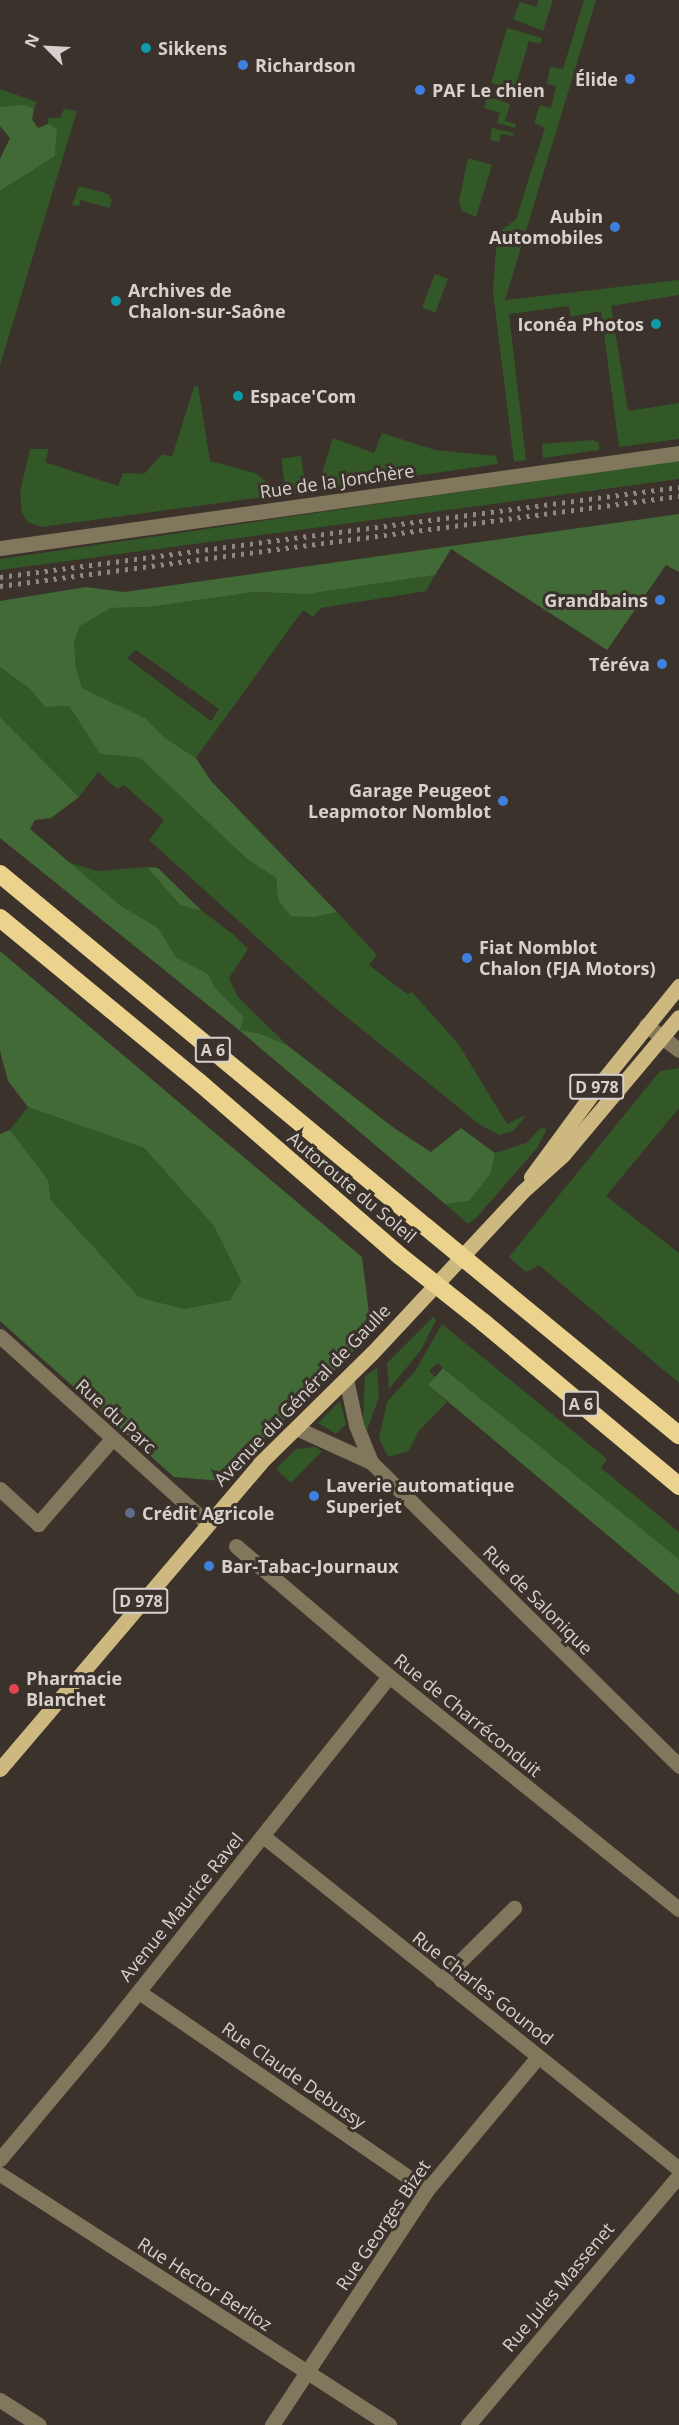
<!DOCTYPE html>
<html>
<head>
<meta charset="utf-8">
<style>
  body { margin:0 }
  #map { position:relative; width:679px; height:2425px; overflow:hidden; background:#3b322c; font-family:"Open Sans",sans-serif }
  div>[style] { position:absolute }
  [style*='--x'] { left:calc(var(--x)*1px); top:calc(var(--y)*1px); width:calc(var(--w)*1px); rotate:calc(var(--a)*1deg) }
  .green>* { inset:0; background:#325828; transform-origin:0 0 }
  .forest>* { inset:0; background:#416a36 }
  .minor>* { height:15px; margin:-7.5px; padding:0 7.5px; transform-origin:7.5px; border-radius:7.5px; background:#81775c }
  .major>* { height:15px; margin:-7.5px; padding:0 7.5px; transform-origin:7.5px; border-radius:7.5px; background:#cdb980 }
  .highway>* { height:18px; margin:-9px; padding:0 9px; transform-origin:9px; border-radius:9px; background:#ebd38d }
  .rail>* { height:4.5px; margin-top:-2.25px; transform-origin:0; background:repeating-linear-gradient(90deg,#8e8783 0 3px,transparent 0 9px) }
  .highway-bridge>* { height:18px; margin:-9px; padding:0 9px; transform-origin:9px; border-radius:9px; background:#ebd38d }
  .dots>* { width:16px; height:16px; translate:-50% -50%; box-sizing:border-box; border:3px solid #3b322c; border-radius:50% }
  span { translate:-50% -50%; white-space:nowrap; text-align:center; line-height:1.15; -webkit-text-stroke:6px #3b322c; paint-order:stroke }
  .shield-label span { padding:2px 4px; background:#3b322c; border:2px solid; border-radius:4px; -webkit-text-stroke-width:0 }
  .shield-label { font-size:16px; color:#d7d1ce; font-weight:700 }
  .poi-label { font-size:18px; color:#d7d1ce; font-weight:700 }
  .left { translate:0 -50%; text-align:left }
  .right { translate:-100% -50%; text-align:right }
  .street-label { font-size:18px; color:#d7d1ce }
  .north { position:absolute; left:18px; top:18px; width:60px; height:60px; -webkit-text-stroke:4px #3b322c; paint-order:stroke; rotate:294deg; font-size:16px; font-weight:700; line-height:24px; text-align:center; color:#d7d1ce }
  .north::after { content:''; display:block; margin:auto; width:21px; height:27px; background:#d7d1ce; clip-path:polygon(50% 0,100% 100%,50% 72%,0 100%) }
</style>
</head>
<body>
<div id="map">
  <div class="green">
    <div style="clip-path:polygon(538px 0,553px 0,543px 31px,513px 19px,520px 2px,537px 7px)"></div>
    <div style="clip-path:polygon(584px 0,596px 0,505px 300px,679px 280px,679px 295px,611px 306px,628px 411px,679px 403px,679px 439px,619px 447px,601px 311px,571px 317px,569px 306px,509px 314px,526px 460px,514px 462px,493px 293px,497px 234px,516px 219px,545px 128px,534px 123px,540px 105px,551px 108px,556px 86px,547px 84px,550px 67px,563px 69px)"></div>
    <div style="clip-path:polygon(507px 28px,542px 38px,540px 44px,529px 41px,514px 91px,491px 83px)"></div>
    <div style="clip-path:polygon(0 89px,37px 102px,34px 109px,0 107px)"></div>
    <div style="clip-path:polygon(487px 96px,510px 104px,505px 121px,516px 124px,515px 128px,497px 123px,500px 113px,484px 108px)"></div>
    <div style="clip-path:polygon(64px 109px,77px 111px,0 365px,0 191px,55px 156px,57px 130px,48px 124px,48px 118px,60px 118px)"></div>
    <div style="clip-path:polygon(492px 128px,514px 133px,513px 136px,501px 134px,499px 142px,490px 140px)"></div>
    <div style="clip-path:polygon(468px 158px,492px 165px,476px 217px,462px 211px,459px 201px)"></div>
    <div style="clip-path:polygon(79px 186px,108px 194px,112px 200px,109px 208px,81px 200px,79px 206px,72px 205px)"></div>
    <div style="left:435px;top:274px;width:14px;height:36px;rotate:21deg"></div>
    <div style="clip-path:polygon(198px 386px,210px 461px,255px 473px,267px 482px,271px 496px,41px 527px,28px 522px,22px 513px,20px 492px,30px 449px,49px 449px,45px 462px,118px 486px,123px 473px,144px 474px,162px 454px,172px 457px,194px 387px)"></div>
    <div style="clip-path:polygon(382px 433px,435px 450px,496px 456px,498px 464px,323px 489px,323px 470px,333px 438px,374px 453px)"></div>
    <div style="clip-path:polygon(593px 440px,599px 443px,599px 450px,543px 458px,542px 444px)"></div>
    <div style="left:301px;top:456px;width:36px;height:20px;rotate:82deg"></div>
    <div style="clip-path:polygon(679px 460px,679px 479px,0 570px,0 559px)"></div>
    <div style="clip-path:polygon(evenodd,435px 575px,426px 591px,321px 608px,313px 617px,303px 610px,196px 758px,165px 738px,145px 718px,82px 688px,76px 668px,74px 642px,80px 626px,111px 608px,149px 607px,255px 592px,307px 594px,435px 575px,136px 650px,219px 709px,211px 721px,127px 658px,136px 650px)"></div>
    <div style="clip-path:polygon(0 667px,30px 689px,45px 707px,69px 706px,100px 754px,140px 758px,248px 860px,276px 878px,278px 900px,315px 917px,337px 912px,377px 955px,369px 965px,407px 994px,412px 992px,459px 1045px,507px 1124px,526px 1115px,513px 1131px,499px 1135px,479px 1124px,327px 1001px,149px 840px,164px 820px,124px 785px,117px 789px,98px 772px,79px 797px,0 717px)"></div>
    <div style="clip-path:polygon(67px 862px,98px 871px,147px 867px,180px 905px,202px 911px,234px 935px,248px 949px,229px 978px,238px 997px,287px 1045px,258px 1033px,239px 1030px,244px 1017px,215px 988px,208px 974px,176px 957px,157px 928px,121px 907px)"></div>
    <div style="clip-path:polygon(679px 1068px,679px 1108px,606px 1196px,679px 1253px,679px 1383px,539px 1265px,526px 1272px,509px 1257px,660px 1071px)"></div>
    <div style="clip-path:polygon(28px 1107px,144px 1148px,214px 1226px,241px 1281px,230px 1300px,184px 1309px,139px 1297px,51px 1200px,48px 1180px,10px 1130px)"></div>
    <div style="clip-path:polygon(541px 1128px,547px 1129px,537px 1148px,476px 1218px,468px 1224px,445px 1204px,468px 1201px,491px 1173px,495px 1153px,526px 1143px)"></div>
    <div style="clip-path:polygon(433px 1317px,436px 1320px,421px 1350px,389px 1389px,387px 1363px)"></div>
    <div style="clip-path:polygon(442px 1324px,607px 1459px,601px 1468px,679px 1532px,679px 1559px,437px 1363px,429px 1371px,435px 1377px,428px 1385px,447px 1402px,418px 1432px,409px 1451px,388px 1457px,379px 1438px,387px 1402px,416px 1370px)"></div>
    <div style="clip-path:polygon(377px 1368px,379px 1397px,367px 1430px,363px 1422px,365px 1376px)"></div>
    <div style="clip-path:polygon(340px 1401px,346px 1424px,336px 1434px,318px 1423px)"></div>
    <div style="clip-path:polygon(315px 1447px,322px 1451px,291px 1483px,276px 1469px,296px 1449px)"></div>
  </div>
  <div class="forest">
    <div style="clip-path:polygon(25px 105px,34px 109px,32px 119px,38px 128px,48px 124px,57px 129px,55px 156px,0 191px,0 159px,10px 138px,0 126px,0 107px)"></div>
    <div style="clip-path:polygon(679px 514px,679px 572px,666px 565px,607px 650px,451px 549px,435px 575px,307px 594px,255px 592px,149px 607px,111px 608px,80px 626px,74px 642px,76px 668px,82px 688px,145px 718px,165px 738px,196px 758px,211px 781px,337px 912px,315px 917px,291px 916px,278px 900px,276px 878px,248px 860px,140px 758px,100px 754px,69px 706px,45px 707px,30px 689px,0 667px,0 601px,86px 587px,124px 592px)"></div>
    <div style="clip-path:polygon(0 717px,79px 797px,51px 818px,35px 820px,30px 829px,121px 906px,158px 928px,176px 957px,208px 974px,215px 988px,244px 1017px,240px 1030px,258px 1033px,287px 1045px,394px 1128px,431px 1152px,461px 1128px,495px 1153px,491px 1173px,469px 1201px,445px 1204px,239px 1030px,0 838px)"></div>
    <div style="clip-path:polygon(147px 867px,158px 868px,202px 911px,180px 905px)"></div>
    <div style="clip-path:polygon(0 951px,362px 1257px,369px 1313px,352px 1353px,222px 1481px,174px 1477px,0 1321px,0 1134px,10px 1130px,48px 1180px,51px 1200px,139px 1297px,184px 1309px,230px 1300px,241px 1281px,214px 1226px,144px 1148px,28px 1107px,8px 1081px,0 1051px)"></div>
    <div style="clip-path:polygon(443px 1368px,679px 1559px,679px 1595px,428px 1385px)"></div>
  </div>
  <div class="minor">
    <div style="--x:0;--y:548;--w:686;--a:-7.96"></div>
    <div style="--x:646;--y:1025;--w:41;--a:37.1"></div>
    <div style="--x:0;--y:1336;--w:279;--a:42.1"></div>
    <div style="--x:346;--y:1379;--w:47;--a:77.7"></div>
    <div style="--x:356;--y:1425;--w:40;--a:68"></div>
    <div style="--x:296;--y:1428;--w:82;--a:24.4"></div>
    <div style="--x:371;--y:1462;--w:433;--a:44.6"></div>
    <div style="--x:0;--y:1489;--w:52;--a:42.6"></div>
    <div style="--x:38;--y:1524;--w:113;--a:-49"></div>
    <div style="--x:236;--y:1546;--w:201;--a:40.4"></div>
    <div style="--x:389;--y:1676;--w:372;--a:38.8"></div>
    <div style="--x:263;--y:1836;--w:533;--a:38.68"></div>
    <div style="--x:441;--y:1980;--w:103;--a:-44.6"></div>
    <div style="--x:139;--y:1992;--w:349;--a:34.5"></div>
    <div style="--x:0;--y:2159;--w:154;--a:-50"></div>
    <div style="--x:99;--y:2041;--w:466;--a:-51.5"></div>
    <div style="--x:0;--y:2174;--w:463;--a:32.8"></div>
    <div style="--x:0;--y:2400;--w:46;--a:32.7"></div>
    <div style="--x:272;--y:2425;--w:282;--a:-56.6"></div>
    <div style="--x:427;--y:2190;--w:173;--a:-50.2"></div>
    <div style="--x:468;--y:2425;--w:327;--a:-49.8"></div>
  </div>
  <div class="major">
    <div style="--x:531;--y:1177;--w:108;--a:-53.7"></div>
    <div style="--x:595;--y:1090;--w:134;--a:-51.1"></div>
    <div style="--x:0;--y:1769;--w:402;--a:-49.6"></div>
    <div style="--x:260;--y:1463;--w:157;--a:-44.5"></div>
    <div style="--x:372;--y:1353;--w:220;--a:-47"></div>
    <div style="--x:522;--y:1192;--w:55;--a:-42.1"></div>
    <div style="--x:563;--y:1155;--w:180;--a:-50"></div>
  </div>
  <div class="highway">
    <div style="--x:0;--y:874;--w:553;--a:39.65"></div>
    <div style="--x:0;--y:918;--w:258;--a:39.5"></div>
    <div style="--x:199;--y:1082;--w:266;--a:40.9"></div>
    <div style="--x:506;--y:1293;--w:224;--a:39.4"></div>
    <div style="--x:483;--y:1322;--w:256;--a:39.9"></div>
  </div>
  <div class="rail">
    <div style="--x:0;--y:577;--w:685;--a:-7.55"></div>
    <div style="--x:0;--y:586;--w:685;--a:-7.55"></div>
  </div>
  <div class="highway-bridge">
    <div style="--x:426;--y:1227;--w:104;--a:39.5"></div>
    <div style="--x:400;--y:1256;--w:106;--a:38.5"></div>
  </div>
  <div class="dots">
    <div style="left:146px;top:48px;background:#0f9aa8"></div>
    <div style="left:243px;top:65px;background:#3f7fe0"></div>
    <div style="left:630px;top:79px;background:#3f7fe0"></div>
    <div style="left:420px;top:90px;background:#3f7fe0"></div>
    <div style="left:615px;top:227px;background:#3f7fe0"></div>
    <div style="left:116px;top:301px;background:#0f9aa8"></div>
    <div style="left:656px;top:324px;background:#0f9aa8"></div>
    <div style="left:238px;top:396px;background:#0f9aa8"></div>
    <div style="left:660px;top:600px;background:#3f7fe0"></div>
    <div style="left:662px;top:664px;background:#3f7fe0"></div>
    <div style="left:503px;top:801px;background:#3f7fe0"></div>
    <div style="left:467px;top:958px;background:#3f7fe0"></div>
    <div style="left:314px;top:1496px;background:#3f7fe0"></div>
    <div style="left:130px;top:1513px;background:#5c6f8a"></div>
    <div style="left:209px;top:1566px;background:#3f7fe0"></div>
    <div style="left:14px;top:1689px;background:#e0444e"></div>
  </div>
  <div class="shield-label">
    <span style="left:213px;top:1050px">A 6</span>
    <span style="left:597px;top:1087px">D 978</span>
    <span style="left:581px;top:1404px">A 6</span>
    <span style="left:141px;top:1601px">D 978</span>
  </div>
  <div class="poi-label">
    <span class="left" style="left:158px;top:48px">Sikkens</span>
    <span class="left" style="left:255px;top:65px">Richardson</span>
    <span class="right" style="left:618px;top:79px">Élide</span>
    <span class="left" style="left:432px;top:90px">PAF Le chien</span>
    <span class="right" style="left:603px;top:227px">Aubin<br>Automobiles</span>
    <span class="left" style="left:128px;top:301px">Archives de<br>Chalon-sur-Saône</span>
    <span class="right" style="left:644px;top:324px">Iconéa Photos</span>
    <span class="left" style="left:250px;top:396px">Espace'Com</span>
    <span class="right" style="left:648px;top:600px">Grandbains</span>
    <span class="right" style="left:650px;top:664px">Téréva</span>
    <span class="right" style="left:491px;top:801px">Garage Peugeot<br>Leapmotor Nomblot</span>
    <span class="left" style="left:479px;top:958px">Fiat Nomblot<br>Chalon (FJA Motors)</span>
    <span class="left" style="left:326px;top:1496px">Laverie automatique<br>Superjet</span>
    <span class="left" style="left:142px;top:1513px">Crédit Agricole</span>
    <span class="left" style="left:221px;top:1566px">Bar-Tabac-Journaux</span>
    <span class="left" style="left:26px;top:1689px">Pharmacie<br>Blanchet</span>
  </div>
  <div class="street-label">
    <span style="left:337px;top:481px;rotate:-8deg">Rue de la Jonchère</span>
    <span style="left:352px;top:1187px;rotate:40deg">Autoroute du Soleil</span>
    <span style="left:302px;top:1395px;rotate:-46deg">Avenue du Général de Gaulle</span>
    <span style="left:116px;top:1416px;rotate:42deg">Rue du Parc</span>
    <span style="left:538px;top:1600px;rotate:45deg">Rue de Salonique</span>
    <span style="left:468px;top:1715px;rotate:39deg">Rue de Charréconduit</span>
    <span style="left:181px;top:1907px;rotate:-51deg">Avenue Maurice Ravel</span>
    <span style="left:483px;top:1988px;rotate:38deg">Rue Charles Gounod</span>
    <span style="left:294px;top:2075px;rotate:35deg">Rue Claude Debussy</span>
    <span style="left:383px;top:2225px;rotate:-56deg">Rue Georges Bizet</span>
    <span style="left:205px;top:2284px;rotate:33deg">Rue Hector Berlioz</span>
    <span style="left:558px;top:2287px;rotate:-50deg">Rue Jules Massenet</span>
  </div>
  <div class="north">N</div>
</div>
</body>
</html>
